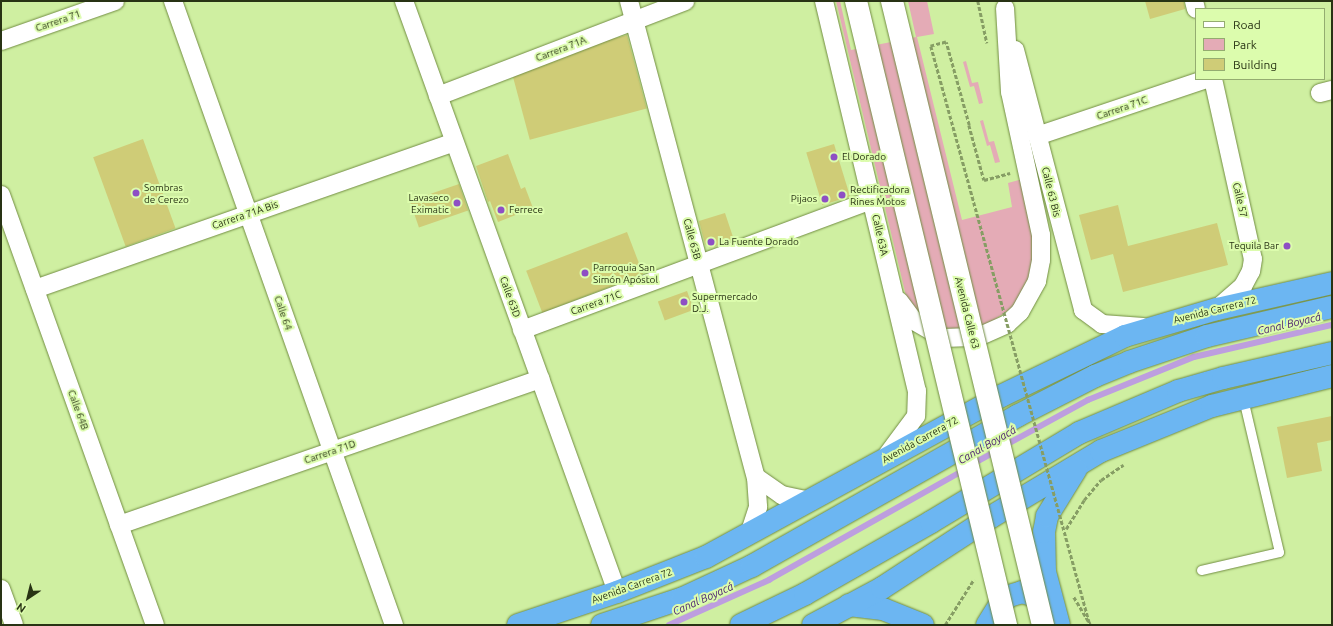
<!DOCTYPE html>
<html>
<head>
<meta charset="utf-8">
<style>
  body { margin:0 }
  #map { position:relative; width:1333px; height:626px; overflow:hidden; background:#cfefa1; font-family:Ubuntu,sans-serif }
  div>[style] { position:absolute }
  [style*='--x'] { left:calc(var(--x)*1px); top:calc(var(--y)*1px); width:calc(var(--w)*1px); rotate:calc(var(--a)*1deg) }
  .green>* { inset:0; background:#e4abb6 }
  .stream>* { height:5.5px; margin:-2.75px; padding:0 2.75px; transform-origin:2.75px; border-radius:2.75px; background:#bd9edf }
  .building>* { inset:0; background:#cfcc77; transform-origin:0 0 }
  .path>* { height:2.5px; margin-top:-1.25px; transform-origin:0; background:repeating-linear-gradient(90deg,#869d64 0 4px,transparent 0 6px) }
  .roads { filter:drop-shadow(0 0 1px #728d43) drop-shadow(0 0 1px #728d43) }
  .service>* { height:9px; margin:-4.5px; padding:0 4.5px; transform-origin:4.5px; border-radius:4.5px; background:#fff }
  .minor>* { height:18px; margin:-9px; padding:0 9px; transform-origin:9px; border-radius:9px; background:#fff }
  .trunk>* { height:22px; margin:-11px; padding:0 11px; transform-origin:11px; border-radius:11px; background:#6cb6f2 }
  .path-bridge>* { height:2.5px; margin-top:-1.25px; transform-origin:0; background:repeating-linear-gradient(90deg,#869d64 0 4px,transparent 0 6px) }
  .bridges { filter:drop-shadow(0 0 1px #728d43) drop-shadow(0 0 1px #728d43) }
  .secondary-bridge>* { height:22px; margin:-11px; padding:0 11px; transform-origin:11px; border-radius:11px; background:#fff }
  .dots>* { width:11px; height:11px; translate:-50% -50%; box-sizing:border-box; border:2px solid #dcfcad; border-radius:50% }
  span { translate:-50% -50%; white-space:nowrap; text-align:center; line-height:1.15; -webkit-text-stroke:4px #dcfcad; paint-order:stroke }
  .street-label { font-size:10px; color:#283314 }
  .poi-label { font-size:10px; color:#283314 }
  .left { translate:0 -50%; text-align:left }
  .right { translate:-100% -50%; text-align:right }
  .water-label { font-size:11px; color:#4e2470; font-style:italic }
  .frame { position:absolute; inset:0; border:2px solid #283314; pointer-events:none }
  .legend { position:absolute; left:1195px; top:8px; width:130px; height:72px; box-sizing:border-box; background:#dcfcad; border:1px solid #94ac70; margin:0; padding:5px 7px; list-style:none; font-size:12px; color:#283314 }
  .legend li { display:flex; align-items:center; gap:8px; height:20px }
  .legend b { width:20px; border:1px solid #94ac70 }
  .north { position:absolute; left:8px; top:578px; width:40px; height:40px; -webkit-text-stroke:3px #dcfcad; paint-order:stroke; rotate:215deg; font-size:11px; font-weight:700; line-height:16px; text-align:center; color:#283314 }
  .north::after { content:''; display:block; margin:auto; width:14px; height:18px; background:#283314; clip-path:polygon(50% 0,100% 100%,50% 72%,0 100%) }
</style>
</head>
<body>
<div id="map">
  <div class="green">
    <div style="clip-path:polygon(836px 1px,840px 1px,851px 50px,916px 37px,908px 1px,927px 1px,934px 34px,917px 37px,962px 220px,1012px 207px,1008px 183px,1023px 179px,1033px 238px,1033px 266px,1027px 288px,1013px 307px,987px 325px,958px 331px,937px 326px,916px 310px,906px 296px)"></div>
    <div style="clip-path:polygon(966px 61px,972px 83px,978px 82px,983px 103px,979px 104px,974px 86px,970px 87px,963px 62px)"></div>
    <div style="clip-path:polygon(983px 120px,989px 142px,994px 141px,1000px 162px,995px 163px,990px 145px,987px 146px,980px 121px)"></div>
  </div>
  <div class="stream">
    <div style="--x:1004;--y:446;--w:96;--a:-28.7"></div>
    <div style="--x:1088;--y:400;--w:114;--a:-22.1"></div>
    <div style="--x:1194;--y:357;--w:142;--a:-13.1"></div>
    <div style="--x:973;--y:464;--w:26;--a:-29"></div>
    <div style="--x:669;--y:625;--w:110;--a:-24.2"></div>
    <div style="--x:769;--y:580;--w:224;--a:-29.4"></div>
  </div>
  <div class="building">
    <div style="clip-path:polygon(1145px 1px,1184px 1px,1185px 9px,1150px 19px)"></div>
    <div style="left:627px;top:35px;width:76px;height:121px;rotate:75deg"></div>
    <div style="left:143px;top:139px;width:95px;height:53px;rotate:70deg"></div>
    <div style="left:834px;top:144px;width:55px;height:29px;rotate:73deg"></div>
    <div style="clip-path:polygon(508px 154px,521px 189px,525px 187px,533px 208px,498px 222px,490px 201px,488px 202px,476px 166px)"></div>
    <div style="left:459px;top:184px;width:28px;height:52px;rotate:71deg"></div>
    <div style="clip-path:polygon(1118px 205px,1128px 246px,1217px 223px,1228px 265px,1123px 292px,1113px 254px,1091px 260px,1079px 215px)"></div>
    <div style="clip-path:polygon(725px 213px,734px 240px,710px 248px,705px 244px,699px 221px)"></div>
    <div style="left:627px;top:232px;width:45px;height:108px;rotate:69deg"></div>
    <div style="left:687px;top:291px;width:20px;height:31px;rotate:70deg"></div>
    <div style="clip-path:polygon(1332px 416px,1332px 440px,1317px 443px,1322px 471px,1287px 478px,1277px 427px)"></div>
  </div>
  <div class="path">
    <div style="--x:978;--y:1;--w:43;--a:77.9"></div>
    <div style="--x:969;--y:125;--w:57;--a:74.7"></div>
    <div style="--x:984;--y:180;--w:27;--a:-15"></div>
    <div style="--x:1066;--y:529;--w:34;--a:-58"></div>
    <div style="--x:1084;--y:500;--w:26;--a:-50"></div>
    <div style="--x:1101;--y:480;--w:27;--a:-34"></div>
    <div style="--x:1074;--y:597;--w:33;--a:59"></div>
    <div style="--x:945;--y:625;--w:54;--a:-57.8"></div>
  </div>
  <div class="roads">
    <div class="service">
      <div style="--x:1201;--y:570;--w:80;--a:-13"></div>
      <div style="--x:1279;--y:552;--w:158;--a:-103.2"></div>
    </div>
    <div class="minor">
      <div style="--x:173;--y:1;--w:662;--a:70.5"></div>
      <div style="--x:404;--y:1;--w:628;--a:70.18"></div>
      <div style="--x:629;--y:1;--w:493;--a:75.1"></div>
      <div style="--x:756;--y:477;--w:30;--a:86"></div>
      <div style="--x:758;--y:507;--w:29;--a:108"></div>
      <div style="--x:824;--y:1;--w:401;--a:76.6"></div>
      <div style="--x:917;--y:391;--w:25;--a:92"></div>
      <div style="--x:916;--y:416;--w:49;--a:126.6"></div>
      <div style="--x:1194;--y:1;--w:8;--a:76"></div>
      <div style="--x:1;--y:41;--w:121;--a:-19.3"></div>
      <div style="--x:1015;--y:50;--w:269;--a:75.3"></div>
      <div style="--x:1083;--y:310;--w:24;--a:36"></div>
      <div style="--x:1102;--y:324;--w:41;--a:4.2"></div>
      <div style="--x:1213;--y:79;--w:184;--a:77.5"></div>
      <div style="--x:1253;--y:259;--w:12;--a:99"></div>
      <div style="--x:1251;--y:271;--w:17;--a:118"></div>
      <div style="--x:1243;--y:286;--w:35;--a:139"></div>
      <div style="--x:1320;--y:93;--w:12;--a:-14"></div>
      <div style="--x:438;--y:96;--w:265;--a:-21"></div>
      <div style="--x:1037;--y:136;--w:178;--a:-18.6"></div>
      <div style="--x:1;--y:195;--w:457;--a:70.3"></div>
      <div style="--x:35;--y:289;--w:444;--a:-19.3"></div>
      <div style="--x:899;--y:301;--w:25;--a:53"></div>
      <div style="--x:914;--y:321;--w:34;--a:30"></div>
      <div style="--x:944;--y:338;--w:34;--a:-2"></div>
      <div style="--x:978;--y:337;--w:32;--a:-24"></div>
      <div style="--x:1007;--y:324;--w:18;--a:-43"></div>
      <div style="--x:1020;--y:312;--w:35;--a:-61"></div>
      <div style="--x:1037;--y:281;--w:21;--a:-79"></div>
      <div style="--x:1041;--y:260;--w:25;--a:-90"></div>
      <div style="--x:1041;--y:235;--w:146;--a:-102.2"></div>
      <div style="--x:1010;--y:92;--w:84;--a:-93.4"></div>
      <div style="--x:522;--y:330;--w:373;--a:-20.4"></div>
      <div style="--x:756;--y:477;--w:32;--a:35"></div>
      <div style="--x:782;--y:495;--w:30;--a:12"></div>
      <div style="--x:119;--y:525;--w:446;--a:-19.1"></div>
      <div style="--x:1;--y:589;--w:38;--a:70"></div>
    </div>
    <div class="trunk">
      <div style="--x:849;--y:605;--w:34;--a:7"></div>
      <div style="--x:883;--y:609;--w:43;--a:21.8"></div>
      <div style="--x:518;--y:625;--w:104;--a:-18.4"></div>
      <div style="--x:617;--y:592;--w:96;--a:-21.5"></div>
      <div style="--x:706;--y:557;--w:336;--a:-28.6"></div>
      <div style="--x:1001;--y:396;--w:138;--a:-25.8"></div>
      <div style="--x:1125;--y:336;--w:96;--a:-16.4"></div>
      <div style="--x:1217;--y:309;--w:118;--a:-12.7"></div>
      <div style="--x:602;--y:625;--w:85;--a:-18.4"></div>
      <div style="--x:683;--y:598;--w:76;--a:-24.9"></div>
      <div style="--x:752;--y:566;--w:305;--a:-29.5"></div>
      <div style="--x:1017;--y:416;--w:88;--a:-27.1"></div>
      <div style="--x:1095;--y:376;--w:37;--a:-22"></div>
      <div style="--x:1129;--y:362;--w:82;--a:-18.4"></div>
      <div style="--x:1207;--y:336;--w:128;--a:-13.1"></div>
      <div style="--x:741;--y:625;--w:71;--a:-25.8"></div>
      <div style="--x:805;--y:594;--w:145;--a:-29.7"></div>
      <div style="--x:931;--y:522;--w:173;--a:-31"></div>
      <div style="--x:1079;--y:433;--w:108;--a:-23"></div>
      <div style="--x:1178;--y:391;--w:47;--a:-16.1"></div>
      <div style="--x:1223;--y:378;--w:112;--a:-12.9"></div>
      <div style="--x:813;--y:625;--w:78;--a:-28.2"></div>
      <div style="--x:882;--y:588;--w:130;--a:-33.1"></div>
      <div style="--x:991;--y:517;--w:128;--a:-31"></div>
      <div style="--x:1101;--y:451;--w:120;--a:-22.1"></div>
      <div style="--x:1212;--y:406;--w:124;--a:-14"></div>
      <div style="--x:987;--y:625;--w:25;--a:-58"></div>
      <div style="--x:1000;--y:604;--w:12;--a:-42"></div>
      <div style="--x:1009;--y:596;--w:14;--a:-17"></div>
      <div style="--x:1022;--y:592;--w:31;--a:17"></div>
      <div style="--x:1059;--y:625;--w:55;--a:-104.8"></div>
      <div style="--x:1045;--y:572;--w:40;--a:-91.4"></div>
      <div style="--x:1044;--y:532;--w:16;--a:-79"></div>
      <div style="--x:1047;--y:516;--w:55;--a:-58.3"></div>
    </div>
  </div>
  <div class="path-bridge">
    <div style="--x:969;--y:125;--w:86;--a:-105.5"></div>
    <div style="--x:946;--y:42;--w:16;--a:165"></div>
    <div style="--x:931;--y:46;--w:600;--a:74.64"></div>
  </div>
  <div class="bridges">
    <div class="secondary-bridge">
      <div style="--x:856;--y:1;--w:642;--a:76.48"></div>
      <div style="--x:892;--y:1;--w:642;--a:76.4"></div>
    </div>
  </div>
  <div class="dots">
    <div style="left:834px;top:157px;background:#8e4fc4"></div>
    <div style="left:136px;top:193px;background:#8e4fc4"></div>
    <div style="left:842px;top:195px;background:#8e4fc4"></div>
    <div style="left:825px;top:199px;background:#8e4fc4"></div>
    <div style="left:457px;top:203px;background:#8e4fc4"></div>
    <div style="left:501px;top:210px;background:#8e4fc4"></div>
    <div style="left:711px;top:242px;background:#8e4fc4"></div>
    <div style="left:1287px;top:246px;background:#8e4fc4"></div>
    <div style="left:585px;top:273px;background:#8e4fc4"></div>
    <div style="left:684px;top:302px;background:#8e4fc4"></div>
  </div>
  <div class="street-label">
    <span style="left:58px;top:21px;rotate:-19deg">Carrera 71</span>
    <span style="left:561px;top:49px;rotate:-21deg">Carrera 71A</span>
    <span style="left:1122px;top:108px;rotate:-19deg">Carrera 71C</span>
    <span style="left:1051px;top:192px;rotate:76deg">Calle 63 Bis</span>
    <span style="left:1240px;top:200px;rotate:77deg">Calle 57</span>
    <span style="left:245px;top:215px;rotate:-19deg">Carrera 71A Bis</span>
    <span style="left:880px;top:235px;rotate:77deg">Calle 63A</span>
    <span style="left:692px;top:239px;rotate:75deg">Calle 63B</span>
    <span style="left:510px;top:297px;rotate:70deg">Calle 63D</span>
    <span style="left:596px;top:303px;rotate:-20deg">Carrera 71C</span>
    <span style="left:1215px;top:310px;rotate:-14deg">Avenida Carrera 72</span>
    <span style="left:283px;top:313px;rotate:71deg">Calle 64</span>
    <span style="left:967px;top:313px;rotate:76deg">Avenida Calle 63</span>
    <span style="left:78px;top:410px;rotate:70deg">Calle 64B</span>
    <span style="left:920px;top:440px;rotate:-29deg">Avenida Carrera 72</span>
    <span style="left:330px;top:452px;rotate:-19deg">Carrera 71D</span>
    <span style="left:632px;top:586px;rotate:-20deg">Avenida Carrera 72</span>
  </div>
  <div class="poi-label">
    <span class="left" style="left:842px;top:157px">El Dorado</span>
    <span class="left" style="left:144px;top:193px">Sombras<br>de Cerezo</span>
    <span class="left" style="left:850px;top:195px">Rectificadora<br>Rines Motos</span>
    <span class="right" style="left:449px;top:203px">Lavaseco<br>Eximatic</span>
    <span class="right" style="left:817px;top:199px">Pijaos</span>
    <span class="left" style="left:509px;top:210px">Ferrece</span>
    <span class="left" style="left:719px;top:242px">La Fuente Dorado</span>
    <span class="right" style="left:1279px;top:246px">Tequila Bar</span>
    <span class="left" style="left:593px;top:273px">Parroquia San<br>Simón Apóstol</span>
    <span class="left" style="left:692px;top:302px">Supermercado<br>D.J.</span>
  </div>
  <div class="water-label">
    <span style="left:1289px;top:324px;rotate:-13deg">Canal Boyacá</span>
    <span style="left:987px;top:445px;rotate:-30deg">Canal Boyacá</span>
    <span style="left:703px;top:599px;rotate:-24deg">Canal Boyacá</span>
  </div>
  <div class="frame"></div>
  <ul class="legend">
  <li><b style="height:5px;background:#fff"></b>Road</li>
  <li><b style="height:11px;background:#e4abb6"></b>Park</li>
  <li><b style="height:11px;background:#cfcc77"></b>Building</li>
  </ul>
  <div class="north">N</div>
</div>
</body>
</html>
